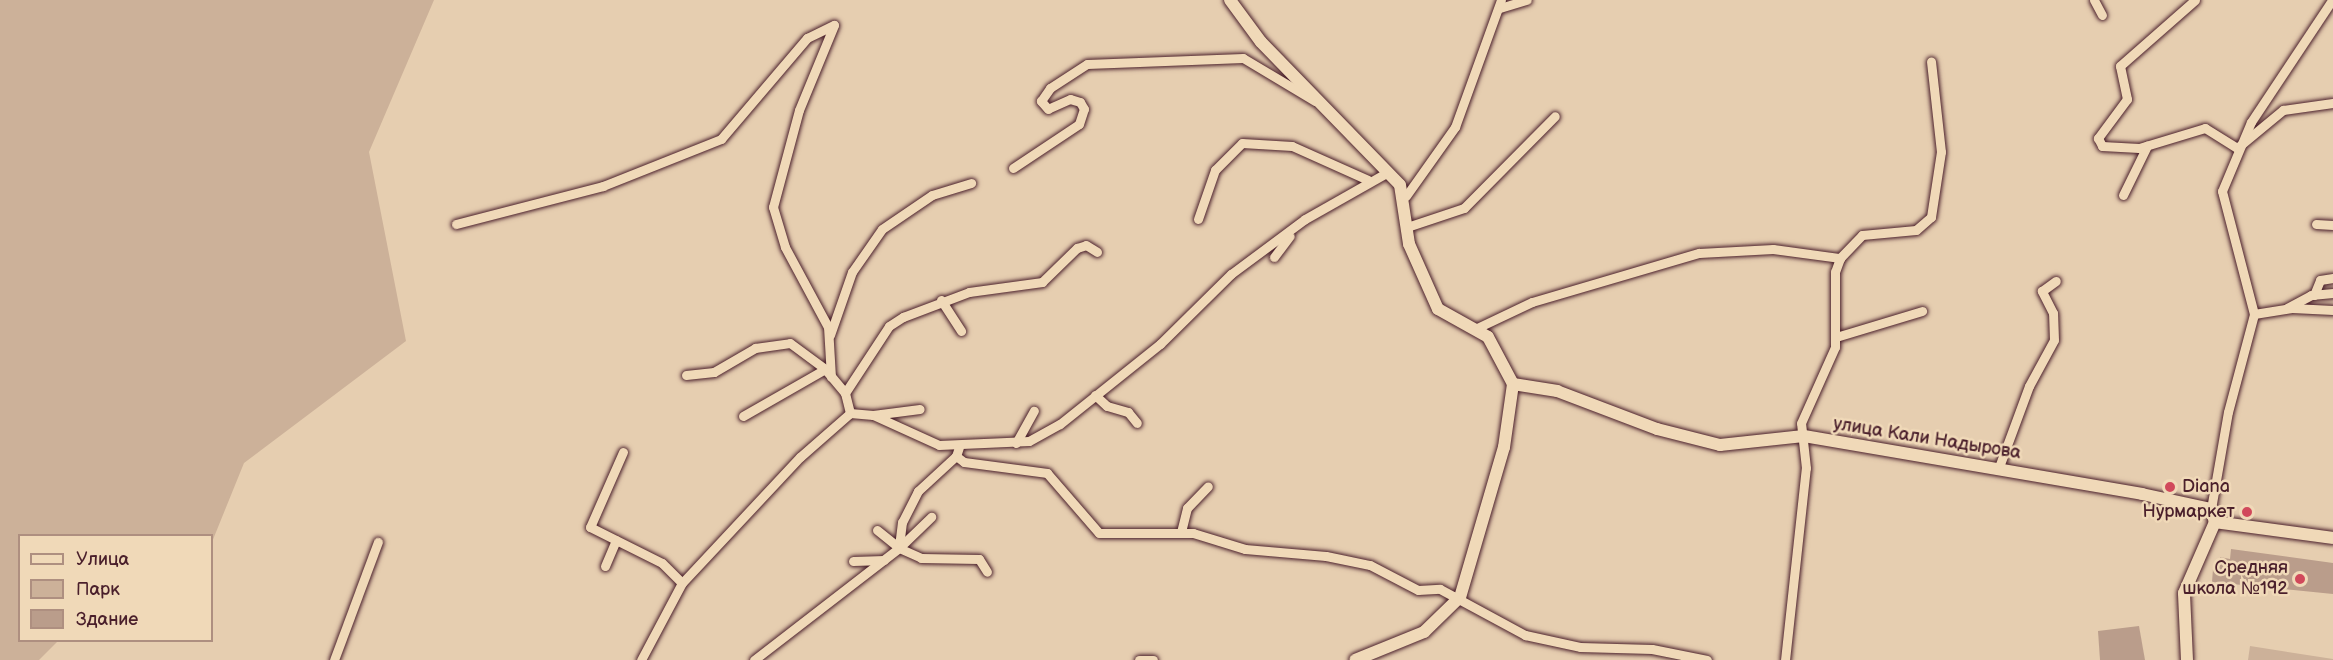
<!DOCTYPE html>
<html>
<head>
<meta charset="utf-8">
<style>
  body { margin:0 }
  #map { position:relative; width:2333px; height:660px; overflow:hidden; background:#e6ceb0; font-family:"Balsamiq Sans",sans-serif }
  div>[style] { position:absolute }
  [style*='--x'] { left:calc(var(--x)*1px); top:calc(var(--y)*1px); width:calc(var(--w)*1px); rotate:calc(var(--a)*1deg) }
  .green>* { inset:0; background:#ccb199 }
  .building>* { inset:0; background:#ba9d8b }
  .roads { filter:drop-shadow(0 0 2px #4a1f2b) drop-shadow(0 0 2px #4a1f2b) }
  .minor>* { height:9px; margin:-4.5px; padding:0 4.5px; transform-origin:4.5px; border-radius:4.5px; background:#f0d9b8 }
  .tertiary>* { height:12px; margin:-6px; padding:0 6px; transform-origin:6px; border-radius:6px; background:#f0d9b8 }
  .dots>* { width:16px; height:16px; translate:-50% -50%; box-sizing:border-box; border:3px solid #f0d9b8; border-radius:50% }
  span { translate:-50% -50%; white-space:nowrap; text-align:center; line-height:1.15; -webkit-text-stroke:5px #f0d9b8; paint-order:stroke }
  .street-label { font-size:18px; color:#4a1f2b }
  .poi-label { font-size:18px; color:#4a1f2b }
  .left { translate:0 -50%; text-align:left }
  .right { translate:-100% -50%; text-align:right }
  .legend { position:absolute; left:18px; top:534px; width:195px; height:108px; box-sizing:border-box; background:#f0d9b8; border:2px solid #ae8f80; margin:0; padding:8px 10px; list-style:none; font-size:18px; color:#4a1f2b }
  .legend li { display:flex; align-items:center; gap:12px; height:30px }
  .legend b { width:30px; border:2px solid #ae8f80 }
</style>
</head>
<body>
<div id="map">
  <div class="green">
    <div style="clip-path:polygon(0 0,434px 0,369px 152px,406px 341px,244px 463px,212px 542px,212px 536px,20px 536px,20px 640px,58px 641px,39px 660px,0 660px)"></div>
    <div style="clip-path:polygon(2250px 646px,2333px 659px,2333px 660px,2248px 660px)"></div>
  </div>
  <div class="building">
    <div style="clip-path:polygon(2231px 549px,2333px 563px,2333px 594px,2212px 582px,2213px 569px,2219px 568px,2220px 557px,2230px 559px)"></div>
    <div style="clip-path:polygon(2139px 626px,2145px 660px,2100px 660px,2098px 631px)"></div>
  </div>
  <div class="roads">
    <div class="minor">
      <div style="--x:2094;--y:0;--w:17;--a:62"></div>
      <div style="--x:2195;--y:0;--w:100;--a:138.7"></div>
      <div style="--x:2120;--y:66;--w:34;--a:78"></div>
      <div style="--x:2127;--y:99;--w:49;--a:126.6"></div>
      <div style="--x:2098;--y:138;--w:9;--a:63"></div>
      <div style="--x:2102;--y:146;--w:37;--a:3"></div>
      <div style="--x:2139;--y:148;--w:69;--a:-16.9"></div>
      <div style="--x:2205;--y:128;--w:38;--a:32"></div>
      <div style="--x:2237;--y:148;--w:60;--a:-39.6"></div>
      <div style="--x:2283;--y:110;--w:50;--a:-8"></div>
      <div style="--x:1500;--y:8;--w:28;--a:-17"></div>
      <div style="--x:1013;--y:168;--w:79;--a:-33.7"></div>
      <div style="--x:1079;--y:124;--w:16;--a:-72"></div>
      <div style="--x:1084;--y:109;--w:8;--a:-120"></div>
      <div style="--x:1080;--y:102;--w:10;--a:-163"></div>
      <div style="--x:1070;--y:99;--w:24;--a:156"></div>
      <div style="--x:1048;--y:109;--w:11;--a:-131"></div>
      <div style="--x:1041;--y:101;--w:16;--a:-55"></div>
      <div style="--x:1050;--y:88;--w:44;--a:-33"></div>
      <div style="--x:1087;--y:64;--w:156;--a:-2.2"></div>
      <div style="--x:1243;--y:58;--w:84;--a:30.8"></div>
      <div style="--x:2123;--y:195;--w:55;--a:-63.9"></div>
      <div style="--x:1406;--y:196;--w:85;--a:-54.6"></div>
      <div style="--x:1455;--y:127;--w:135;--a:-70.1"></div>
      <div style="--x:1198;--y:219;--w:52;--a:-70.9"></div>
      <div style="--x:1215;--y:170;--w:38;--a:-45"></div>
      <div style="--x:1242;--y:143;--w:50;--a:3.4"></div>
      <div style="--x:1292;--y:146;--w:83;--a:24.1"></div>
      <div style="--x:456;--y:224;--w:152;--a:-14.5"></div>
      <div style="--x:603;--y:186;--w:127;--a:-21.7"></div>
      <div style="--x:721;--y:139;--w:133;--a:-49.6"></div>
      <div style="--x:807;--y:38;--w:30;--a:-26"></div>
      <div style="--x:2316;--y:224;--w:17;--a:3"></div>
      <div style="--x:1407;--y:227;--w:60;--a:-18.4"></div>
      <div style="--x:1464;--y:208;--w:129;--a:-45.3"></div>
      <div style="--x:1274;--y:257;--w:26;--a:-53"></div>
      <div style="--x:2314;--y:295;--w:16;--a:-68"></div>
      <div style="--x:2320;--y:280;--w:13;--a:-9"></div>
      <div style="--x:941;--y:300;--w:37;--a:57"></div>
      <div style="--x:2287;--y:308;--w:27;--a:-28"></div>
      <div style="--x:2311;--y:295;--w:22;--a:-5"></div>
      <div style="--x:2254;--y:314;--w:38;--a:-9"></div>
      <div style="--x:2292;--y:308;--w:41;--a:2.8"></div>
      <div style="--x:1477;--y:328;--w:61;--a:-25.3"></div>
      <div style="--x:1532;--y:302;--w:174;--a:-16.4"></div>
      <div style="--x:1699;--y:253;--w:74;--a:-3.1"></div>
      <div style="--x:1773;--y:249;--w:68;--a:7.7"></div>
      <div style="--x:830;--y:335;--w:67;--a:-70.8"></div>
      <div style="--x:852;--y:272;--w:52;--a:-55.1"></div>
      <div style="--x:882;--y:229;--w:60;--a:-34.2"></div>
      <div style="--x:932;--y:195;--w:41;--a:-17.1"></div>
      <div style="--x:1836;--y:337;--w:90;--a:-16.8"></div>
      <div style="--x:686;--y:375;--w:28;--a:-6"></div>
      <div style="--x:714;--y:372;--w:48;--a:-30.3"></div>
      <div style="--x:755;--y:348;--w:35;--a:-8"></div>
      <div style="--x:790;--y:343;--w:44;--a:36.6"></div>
      <div style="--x:825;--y:369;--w:31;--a:50"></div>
      <div style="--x:845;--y:393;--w:21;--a:76"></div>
      <div style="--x:831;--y:377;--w:50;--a:-93.4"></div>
      <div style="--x:828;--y:327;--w:91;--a:-118.3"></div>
      <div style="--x:785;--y:247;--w:42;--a:-106.7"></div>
      <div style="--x:773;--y:207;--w:100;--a:-75"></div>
      <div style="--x:799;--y:110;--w:92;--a:-67.6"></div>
      <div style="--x:845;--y:393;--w:80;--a:-56.7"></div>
      <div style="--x:889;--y:326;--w:17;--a:-33"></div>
      <div style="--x:903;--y:317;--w:71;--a:-20.7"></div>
      <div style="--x:969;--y:292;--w:74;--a:-7.8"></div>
      <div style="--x:1042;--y:282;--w:49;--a:-44.2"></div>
      <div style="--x:1077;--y:248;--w:9;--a:-18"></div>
      <div style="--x:1086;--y:245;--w:13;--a:32"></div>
      <div style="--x:1095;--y:395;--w:16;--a:43"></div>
      <div style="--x:1107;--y:406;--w:22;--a:16"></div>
      <div style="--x:1128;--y:412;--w:14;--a:51"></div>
      <div style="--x:873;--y:415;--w:47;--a:-7.3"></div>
      <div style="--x:743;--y:416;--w:95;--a:-29.8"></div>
      <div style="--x:1016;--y:443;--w:37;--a:-61"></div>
      <div style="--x:959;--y:447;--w:9;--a:108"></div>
      <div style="--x:956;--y:456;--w:10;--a:37"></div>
      <div style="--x:964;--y:462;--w:84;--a:7.5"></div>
      <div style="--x:1047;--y:473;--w:79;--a:49.1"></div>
      <div style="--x:1099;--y:533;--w:94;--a:0"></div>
      <div style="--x:1193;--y:533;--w:54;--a:17.1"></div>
      <div style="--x:1245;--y:549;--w:81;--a:4.9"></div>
      <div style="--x:1326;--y:556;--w:45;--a:11.6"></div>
      <div style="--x:1370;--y:565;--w:54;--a:27.5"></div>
      <div style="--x:1418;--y:590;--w:22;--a:-3"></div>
      <div style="--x:1440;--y:589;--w:97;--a:28.4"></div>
      <div style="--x:1525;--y:635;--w:56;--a:12.3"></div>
      <div style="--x:1580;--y:647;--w:72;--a:1.6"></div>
      <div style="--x:1652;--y:649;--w:56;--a:11.3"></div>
      <div style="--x:623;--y:452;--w:82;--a:113.7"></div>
      <div style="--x:590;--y:527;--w:80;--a:26.6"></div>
      <div style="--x:662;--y:563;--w:28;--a:45"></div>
      <div style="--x:956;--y:456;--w:52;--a:137.4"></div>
      <div style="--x:918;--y:491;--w:35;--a:117"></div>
      <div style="--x:902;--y:522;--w:26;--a:97"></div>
      <div style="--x:899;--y:548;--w:24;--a:24"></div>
      <div style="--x:921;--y:558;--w:58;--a:1"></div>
      <div style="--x:979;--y:559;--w:15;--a:58"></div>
      <div style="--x:1999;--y:467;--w:86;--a:-69.7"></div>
      <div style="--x:2029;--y:386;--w:52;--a:-61.5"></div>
      <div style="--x:2054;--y:340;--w:27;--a:-92"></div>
      <div style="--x:2053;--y:313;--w:25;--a:-117"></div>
      <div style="--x:2042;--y:291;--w:17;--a:-36"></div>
      <div style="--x:2211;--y:509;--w:98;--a:-80.1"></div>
      <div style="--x:2228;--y:412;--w:101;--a:-75.1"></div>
      <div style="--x:2254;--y:314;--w:127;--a:-104.6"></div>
      <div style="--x:2222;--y:191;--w:75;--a:-67.2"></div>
      <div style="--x:2251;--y:122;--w:146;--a:-56.4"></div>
      <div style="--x:877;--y:530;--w:28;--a:39"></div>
      <div style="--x:1181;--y:532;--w:25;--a:-76"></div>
      <div style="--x:1187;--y:508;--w:30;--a:-46"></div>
      <div style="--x:853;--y:561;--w:31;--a:-2"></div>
      <div style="--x:605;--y:566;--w:28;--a:-67"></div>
      <div style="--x:334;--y:660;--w:126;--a:-69.6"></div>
      <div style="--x:641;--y:660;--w:87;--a:-62"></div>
      <div style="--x:682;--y:583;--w:173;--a:-46.9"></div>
      <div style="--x:800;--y:457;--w:67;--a:-41.3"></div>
      <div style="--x:850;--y:413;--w:23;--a:5"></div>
      <div style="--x:873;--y:415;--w:72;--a:24.4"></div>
      <div style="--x:939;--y:445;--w:90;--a:-2.5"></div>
      <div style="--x:1029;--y:441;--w:35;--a:-29"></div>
      <div style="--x:1060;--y:424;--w:128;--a:-38.7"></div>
      <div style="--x:1160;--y:344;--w:100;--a:-44.6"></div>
      <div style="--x:1231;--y:274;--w:92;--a:-36.6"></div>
      <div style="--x:1305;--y:219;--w:95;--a:-29.5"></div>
      <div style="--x:754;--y:660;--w:183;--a:-37.7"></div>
      <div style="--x:899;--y:548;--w:45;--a:-44.1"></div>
      <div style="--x:1139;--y:660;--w:14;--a:0"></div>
      <div style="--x:1785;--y:660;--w:193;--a:-83.8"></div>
      <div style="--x:1806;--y:468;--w:45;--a:-96.3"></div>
      <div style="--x:1801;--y:423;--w:83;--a:-65.9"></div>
      <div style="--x:1835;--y:347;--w:75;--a:-90"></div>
      <div style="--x:1835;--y:272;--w:15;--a:-70"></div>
      <div style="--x:1840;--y:258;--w:32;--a:-46"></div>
      <div style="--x:1862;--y:235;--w:54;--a:-5.3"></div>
      <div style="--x:1916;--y:230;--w:20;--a:-41"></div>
      <div style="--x:1931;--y:217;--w:66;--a:-81.3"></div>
      <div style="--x:1941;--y:152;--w:91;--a:-96.3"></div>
    </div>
    <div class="tertiary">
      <div style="--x:1230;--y:0;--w:52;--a:53.6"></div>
      <div style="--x:1261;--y:42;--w:199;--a:45.8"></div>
      <div style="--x:1400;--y:185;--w:60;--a:81.3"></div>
      <div style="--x:1409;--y:244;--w:71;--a:66"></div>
      <div style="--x:1438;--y:309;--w:57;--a:29.2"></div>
      <div style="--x:1488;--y:337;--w:53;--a:62"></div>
      <div style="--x:1513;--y:384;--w:64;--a:98.1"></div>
      <div style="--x:1504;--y:447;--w:156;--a:106.3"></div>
      <div style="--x:1460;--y:597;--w:50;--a:135.8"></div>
      <div style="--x:1424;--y:632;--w:74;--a:157.9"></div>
      <div style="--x:1513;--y:384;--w:45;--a:9"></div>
      <div style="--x:1557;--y:391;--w:107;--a:20.8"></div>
      <div style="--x:1657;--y:429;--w:65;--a:14.3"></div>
      <div style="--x:1720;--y:445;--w:84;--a:-6.1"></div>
      <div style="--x:1804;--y:436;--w:343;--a:9.7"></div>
      <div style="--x:2142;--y:494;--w:71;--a:12.3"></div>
      <div style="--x:2211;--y:509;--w:14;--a:73"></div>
      <div style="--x:2215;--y:522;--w:119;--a:7.7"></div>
      <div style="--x:2187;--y:660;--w:67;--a:-92.6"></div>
      <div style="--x:2184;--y:593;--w:77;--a:-66.4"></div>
    </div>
  </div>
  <div class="dots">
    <div style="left:2170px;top:487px;background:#d1495b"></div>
    <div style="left:2247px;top:512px;background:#d1495b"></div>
    <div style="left:2300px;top:579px;background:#d1495b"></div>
  </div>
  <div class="street-label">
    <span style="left:1927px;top:439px;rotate:9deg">улица Кали Надырова</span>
  </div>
  <div class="poi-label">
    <span class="left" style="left:2182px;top:487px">Diana</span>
    <span class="right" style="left:2235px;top:512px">Нурмаркет</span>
    <span class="right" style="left:2288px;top:579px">Средняя<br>школа №192</span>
  </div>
  <ul class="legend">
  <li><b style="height:8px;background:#f0d9b8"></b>Улица</li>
  <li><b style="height:16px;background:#ccb199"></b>Парк</li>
  <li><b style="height:16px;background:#ba9d8b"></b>Здание</li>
  </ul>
</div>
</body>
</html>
